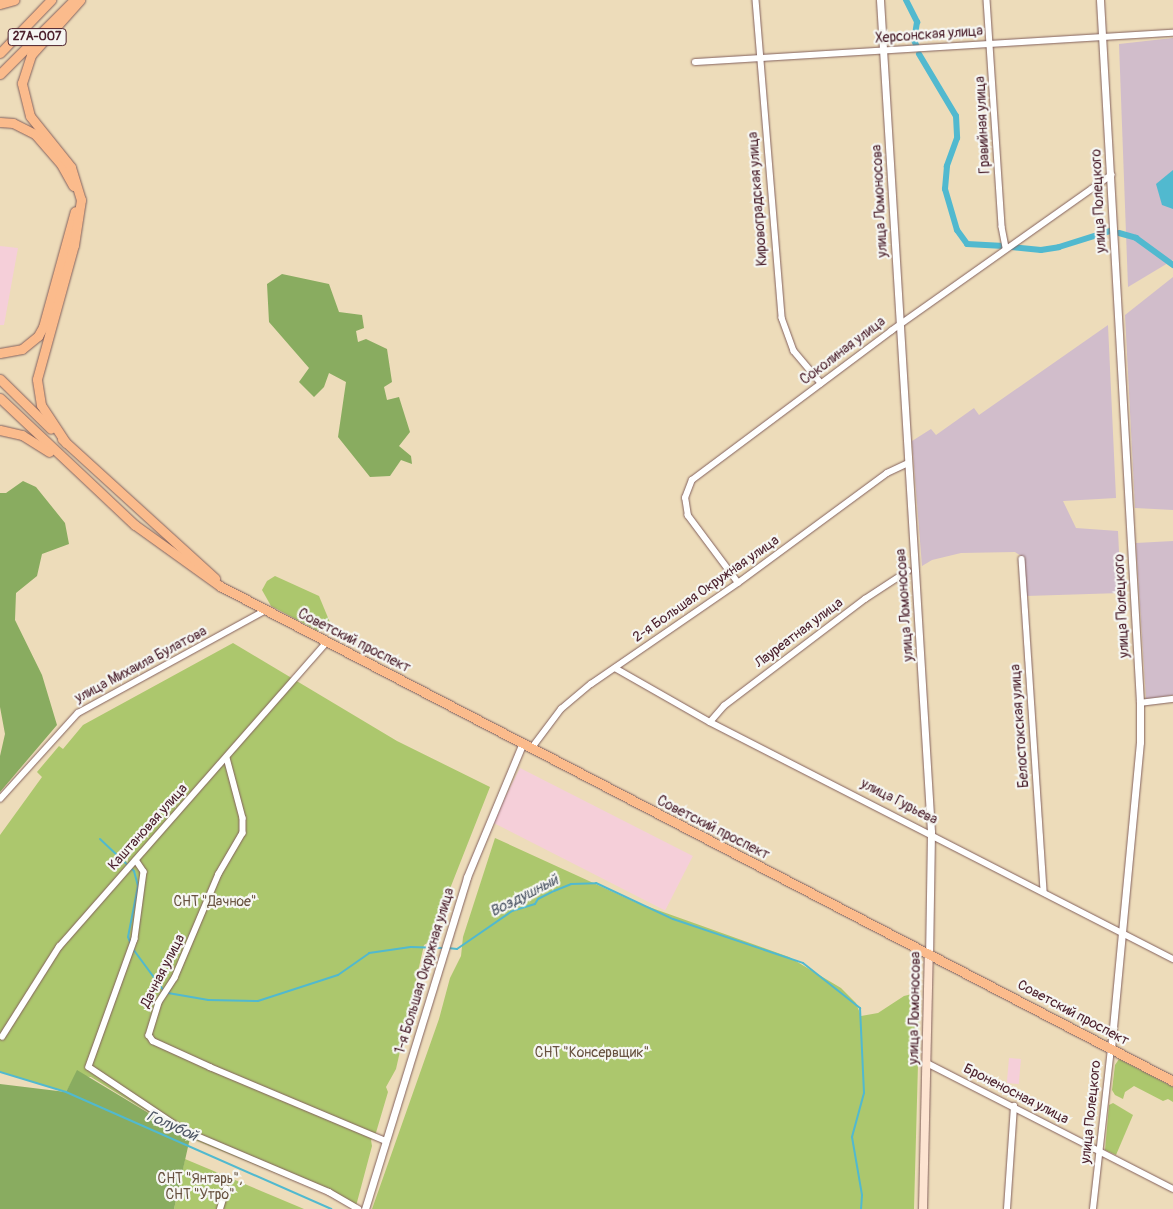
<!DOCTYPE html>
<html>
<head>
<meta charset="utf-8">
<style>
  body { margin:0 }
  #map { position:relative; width:1173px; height:1209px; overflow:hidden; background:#eddcba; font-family:Pangolin,sans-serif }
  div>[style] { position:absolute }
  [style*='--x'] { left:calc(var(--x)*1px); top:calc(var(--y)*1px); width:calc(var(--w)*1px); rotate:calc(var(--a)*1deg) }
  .built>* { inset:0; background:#f5cfd9; transform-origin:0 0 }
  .industrial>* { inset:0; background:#d1bdcb }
  .green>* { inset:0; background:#acc76d }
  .forest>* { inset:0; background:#89ac60 }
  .water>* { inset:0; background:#51b9cf }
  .stream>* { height:2px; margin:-1px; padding:0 1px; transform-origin:1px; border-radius:1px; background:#51b9cf }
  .canal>* { height:6px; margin:-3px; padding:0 3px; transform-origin:3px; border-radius:3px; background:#51b9cf }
  .roads { filter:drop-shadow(0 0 1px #83615d) drop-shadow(0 0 1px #83615d) }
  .minor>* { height:5.5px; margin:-2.75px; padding:0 2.75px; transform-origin:2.75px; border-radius:2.75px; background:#fff }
  .tertiary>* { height:7px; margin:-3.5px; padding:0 3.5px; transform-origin:3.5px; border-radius:3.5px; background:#fff }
  .secondary>* { height:8px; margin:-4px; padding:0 4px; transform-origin:4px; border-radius:4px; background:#fde4d1 }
  .primary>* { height:9px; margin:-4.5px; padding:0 4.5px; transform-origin:4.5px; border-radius:4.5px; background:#fbbb8c }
  .trunk>* { height:9px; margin:-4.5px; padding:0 4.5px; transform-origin:4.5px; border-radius:4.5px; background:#fbbb8c }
  span { translate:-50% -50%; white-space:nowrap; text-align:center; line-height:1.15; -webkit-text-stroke:4.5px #f6f6f2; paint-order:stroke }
  .shield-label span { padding:1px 4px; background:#f6f6f2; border:1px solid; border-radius:4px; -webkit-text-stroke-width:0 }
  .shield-label { font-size:12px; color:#4a1f2b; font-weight:700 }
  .street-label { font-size:14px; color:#4a1f2b }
  .park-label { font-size:14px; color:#67513f }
  .water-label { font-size:15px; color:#4c5564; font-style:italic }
</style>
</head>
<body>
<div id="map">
  <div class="built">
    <div style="clip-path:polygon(0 246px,18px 248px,4px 325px,0 325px)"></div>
    <div style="left:520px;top:768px;width:194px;height:61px;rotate:27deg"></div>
    <div style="left:1009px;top:1058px;width:12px;height:25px;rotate:5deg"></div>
  </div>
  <div class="industrial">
    <div style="clip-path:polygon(1173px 38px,1173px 260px,1128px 287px,1119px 44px)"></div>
    <div style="clip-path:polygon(1173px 277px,1173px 510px,1135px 508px,1125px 315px)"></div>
    <div style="clip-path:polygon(1108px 325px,1116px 498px,1063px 501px,1076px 528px,1118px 531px,1121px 593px,1026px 596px,1023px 557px,1015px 552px,961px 553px,932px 560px,922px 566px,912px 441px,931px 429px,936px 435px,974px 408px,979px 415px)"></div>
    <div style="clip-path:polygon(1173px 541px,1173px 695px,1146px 699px,1136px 543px)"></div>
  </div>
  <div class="green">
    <div style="clip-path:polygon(275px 576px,319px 596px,331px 625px,327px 630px,318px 631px,271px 606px,262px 590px,267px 581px)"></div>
    <div style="clip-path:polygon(233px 643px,397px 741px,490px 787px,429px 942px,424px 945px,396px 1069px,386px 1087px,388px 1092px,375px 1136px,371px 1140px,372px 1146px,356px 1206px,190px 1138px,91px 1077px,75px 1076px,66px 1092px,0 1072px,0 835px,42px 777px,37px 772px,59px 746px,63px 749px,83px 725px)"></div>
    <div style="clip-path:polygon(495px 838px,635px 902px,789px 957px,841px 988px,856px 1003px,861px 1016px,878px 1013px,904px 996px,920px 992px,914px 1209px,372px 1209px,439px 1019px,450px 978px,461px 956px,463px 937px)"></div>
    <div style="clip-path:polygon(1119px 1059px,1173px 1087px,1173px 1102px,1168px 1099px,1163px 1101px,1134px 1086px,1125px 1092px,1123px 1099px,1115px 1095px,1112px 1090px,1115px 1065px)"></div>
    <div style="clip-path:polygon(1113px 1103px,1133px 1115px,1116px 1155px,1105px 1150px,1109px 1105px)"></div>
    <div style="clip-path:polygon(185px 1159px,304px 1209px,174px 1209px)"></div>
  </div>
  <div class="forest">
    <div style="clip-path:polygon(282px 274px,329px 284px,339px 312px,362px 315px,364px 328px,356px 331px,358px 342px,366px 339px,387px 349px,392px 382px,384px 387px,387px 400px,399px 397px,410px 432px,399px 446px,411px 456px,412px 464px,401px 460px,390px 476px,370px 477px,338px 437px,346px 382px,329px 373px,324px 387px,314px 397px,299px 382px,309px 368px,269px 322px,267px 284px)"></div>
    <div style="clip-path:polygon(23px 481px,36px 487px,65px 523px,69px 544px,42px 554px,37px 576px,16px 593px,15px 620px,42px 675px,57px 725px,0 792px,0 756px,5px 734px,0 707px,0 493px,6px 493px)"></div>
    <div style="clip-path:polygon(77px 1070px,190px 1138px,174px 1209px,0 1209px,0 1084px,66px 1092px)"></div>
  </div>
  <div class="water">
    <div style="clip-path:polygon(1173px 170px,1173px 209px,1162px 205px,1156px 184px)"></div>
  </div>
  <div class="stream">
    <div style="--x:100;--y:839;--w:47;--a:43.3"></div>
    <div style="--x:134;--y:871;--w:16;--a:75"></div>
    <div style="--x:138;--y:886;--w:52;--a:101.1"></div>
    <div style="--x:128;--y:937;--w:8;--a:67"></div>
    <div style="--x:448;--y:948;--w:9;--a:6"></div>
    <div style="--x:457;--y:949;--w:67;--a:-34.6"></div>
    <div style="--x:512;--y:911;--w:24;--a:-17"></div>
    <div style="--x:535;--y:904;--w:6;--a:-59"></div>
    <div style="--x:538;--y:899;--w:18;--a:-27"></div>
    <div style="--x:554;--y:891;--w:18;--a:-22"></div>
    <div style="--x:571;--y:884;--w:25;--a:-2"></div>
    <div style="--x:596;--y:883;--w:85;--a:25.1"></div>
    <div style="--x:673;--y:919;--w:137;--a:18.7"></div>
    <div style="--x:803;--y:963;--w:73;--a:38.3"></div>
    <div style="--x:860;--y:1008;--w:85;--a:87.3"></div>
    <div style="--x:864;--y:1093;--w:46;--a:105.3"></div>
    <div style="--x:852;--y:1137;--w:59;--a:80.2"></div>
    <div style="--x:862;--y:1195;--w:14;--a:94"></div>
    <div style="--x:133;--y:949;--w:52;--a:53.6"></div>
    <div style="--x:168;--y:993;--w:41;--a:9.9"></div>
    <div style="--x:208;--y:1000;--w:50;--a:1.1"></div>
    <div style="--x:258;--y:1001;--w:84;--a:-18"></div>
    <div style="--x:338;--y:975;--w:38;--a:-35"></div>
    <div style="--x:369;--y:953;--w:42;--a:-8.1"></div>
    <div style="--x:411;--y:947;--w:32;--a:2"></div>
    <div style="--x:0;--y:1072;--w:69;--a:16.9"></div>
    <div style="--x:66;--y:1092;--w:290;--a:23.8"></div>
  </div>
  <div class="canal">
    <div style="--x:906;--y:0;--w:25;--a:63"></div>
    <div style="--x:917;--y:22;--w:18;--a:99"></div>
    <div style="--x:914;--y:40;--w:8;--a:67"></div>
    <div style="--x:919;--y:54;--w:72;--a:59.2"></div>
    <div style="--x:956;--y:116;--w:22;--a:87"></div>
    <div style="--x:957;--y:138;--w:30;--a:110"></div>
    <div style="--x:947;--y:166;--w:23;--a:95"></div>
    <div style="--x:945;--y:189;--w:43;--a:73.7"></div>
    <div style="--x:957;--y:230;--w:17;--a:54"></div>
    <div style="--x:967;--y:244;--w:37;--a:3"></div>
    <div style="--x:1119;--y:233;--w:18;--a:16"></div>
    <div style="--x:1136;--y:238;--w:46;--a:36.1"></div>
    <div style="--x:1012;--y:247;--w:29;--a:6"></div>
    <div style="--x:1041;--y:250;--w:18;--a:-9"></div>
    <div style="--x:1059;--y:247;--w:53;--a:-17.4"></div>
  </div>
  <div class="roads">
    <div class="minor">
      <div style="--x:756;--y:0;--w:319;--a:85.3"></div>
      <div style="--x:782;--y:318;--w:35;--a:70"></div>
      <div style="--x:794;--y:351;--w:42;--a:49.8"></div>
      <div style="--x:987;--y:0;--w:227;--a:86.2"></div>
      <div style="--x:1002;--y:227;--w:21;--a:79"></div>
      <div style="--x:695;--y:62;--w:479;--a:-3.5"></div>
      <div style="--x:1022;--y:559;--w:332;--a:86.2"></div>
      <div style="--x:738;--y:583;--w:84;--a:-126.7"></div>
      <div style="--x:688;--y:516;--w:18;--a:-99"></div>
      <div style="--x:685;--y:498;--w:19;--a:-69"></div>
      <div style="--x:692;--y:480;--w:249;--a:-36.8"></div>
      <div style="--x:891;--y:331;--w:270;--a:-35.3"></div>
      <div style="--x:615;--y:668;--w:109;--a:29.6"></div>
      <div style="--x:710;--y:722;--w:520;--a:27.11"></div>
      <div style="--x:1140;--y:703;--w:33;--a:-7"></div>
      <div style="--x:710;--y:722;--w:21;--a:-49"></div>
      <div style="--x:724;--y:706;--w:177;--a:-37.2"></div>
      <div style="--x:865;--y:599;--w:51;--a:-33.1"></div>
      <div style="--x:531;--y:749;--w:50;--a:-53.1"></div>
      <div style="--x:561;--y:709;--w:39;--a:-40"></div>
      <div style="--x:591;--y:684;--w:178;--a:-34.5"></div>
      <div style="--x:738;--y:583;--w:185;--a:-36.4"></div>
      <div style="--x:887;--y:473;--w:23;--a:-25"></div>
      <div style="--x:227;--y:758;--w:62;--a:75.1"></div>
      <div style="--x:243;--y:818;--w:15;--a:90"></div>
      <div style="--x:243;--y:833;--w:48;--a:120.3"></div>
      <div style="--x:219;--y:874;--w:113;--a:112.9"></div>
      <div style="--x:175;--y:978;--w:30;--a:123"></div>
      <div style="--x:159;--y:1003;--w:34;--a:107"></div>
      <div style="--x:149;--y:1035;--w:7;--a:56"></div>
      <div style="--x:153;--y:1041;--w:63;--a:24.5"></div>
      <div style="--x:210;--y:1067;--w:191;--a:22.8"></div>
      <div style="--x:0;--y:799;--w:116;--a:-47.8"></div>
      <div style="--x:78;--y:713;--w:212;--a:-28.7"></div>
      <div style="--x:136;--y:860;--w:14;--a:56"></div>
      <div style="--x:144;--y:872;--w:68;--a:97.7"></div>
      <div style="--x:135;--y:939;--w:136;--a:109.8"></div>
      <div style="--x:89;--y:1067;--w:113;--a:33.8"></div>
      <div style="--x:183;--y:1130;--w:159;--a:23"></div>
      <div style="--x:329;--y:1192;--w:34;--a:30"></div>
      <div style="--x:2;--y:1037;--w:107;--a:-57.7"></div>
      <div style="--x:59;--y:947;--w:405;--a:-48.7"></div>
      <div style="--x:927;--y:1063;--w:276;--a:27.1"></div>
      <div style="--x:220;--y:1209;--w:21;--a:-73"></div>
      <div style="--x:1007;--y:1209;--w:103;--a:-86.1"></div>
      <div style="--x:1093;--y:1209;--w:162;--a:-83.6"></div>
    </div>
    <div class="tertiary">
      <div style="--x:880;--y:0;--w:834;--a:86.49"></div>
      <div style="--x:931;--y:832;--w:121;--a:90.9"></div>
      <div style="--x:1100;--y:0;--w:704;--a:86.74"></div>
      <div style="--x:1140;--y:703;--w:39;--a:90"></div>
      <div style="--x:1140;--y:742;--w:307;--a:95.4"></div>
      <div style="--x:365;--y:1209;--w:347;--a:-72.9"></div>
      <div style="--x:467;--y:877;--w:143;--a:-67.4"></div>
    </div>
    <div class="secondary">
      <div style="--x:923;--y:1209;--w:256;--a:-88.7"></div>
    </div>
    <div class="primary">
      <div style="--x:0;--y:4;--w:15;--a:-16"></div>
      <div style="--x:0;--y:122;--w:13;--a:4"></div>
      <div style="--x:13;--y:123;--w:25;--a:27"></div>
      <div style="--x:35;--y:134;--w:40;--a:49"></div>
      <div style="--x:61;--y:164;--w:25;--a:61"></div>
      <div style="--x:0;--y:353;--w:22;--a:-10"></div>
      <div style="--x:22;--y:349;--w:21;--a:-39"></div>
      <div style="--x:38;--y:336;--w:10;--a:-61"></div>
      <div style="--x:43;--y:327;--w:120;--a:-74.6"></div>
      <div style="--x:0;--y:379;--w:71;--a:44.4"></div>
      <div style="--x:0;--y:398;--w:185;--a:43.3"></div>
      <div style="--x:135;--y:525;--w:105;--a:35.7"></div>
      <div style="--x:220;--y:586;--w:1074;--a:27.45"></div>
      <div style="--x:0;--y:430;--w:23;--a:13"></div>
      <div style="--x:22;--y:435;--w:32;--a:32"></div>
      <div style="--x:62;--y:439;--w:207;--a:42.3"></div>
      <div style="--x:66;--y:443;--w:45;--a:-123.3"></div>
      <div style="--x:41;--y:405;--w:26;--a:-99"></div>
      <div style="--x:37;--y:379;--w:139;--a:-74.6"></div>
      <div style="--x:74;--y:245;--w:46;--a:-81.2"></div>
      <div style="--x:81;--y:200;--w:34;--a:-107"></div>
      <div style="--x:71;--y:167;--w:65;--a:-128.8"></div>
      <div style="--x:30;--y:116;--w:34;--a:-104"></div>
      <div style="--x:22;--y:83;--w:29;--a:-72"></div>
      <div style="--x:31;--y:55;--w:74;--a:-48.3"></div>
    </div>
    <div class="trunk">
      <div style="--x:0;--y:53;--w:74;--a:-46.1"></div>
      <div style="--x:0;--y:74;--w:105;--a:-45"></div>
    </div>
  </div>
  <div class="shield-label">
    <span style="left:37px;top:37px">27А-007</span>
  </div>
  <div class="street-label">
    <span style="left:929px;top:35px;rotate:-4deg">Херсонская улица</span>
    <span style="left:983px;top:125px;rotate:-93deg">Гравийная улица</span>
    <span style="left:758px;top:199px;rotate:-94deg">Кировоградская улица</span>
    <span style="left:880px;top:201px;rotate:-93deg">улица Ломоносова</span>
    <span style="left:1099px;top:201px;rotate:-93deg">улица Полецкого</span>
    <span style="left:843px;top:351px;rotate:-37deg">Соколиная улица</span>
    <span style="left:706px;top:589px;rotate:-35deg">2-я Большая Окружная улица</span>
    <span style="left:905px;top:605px;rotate:-94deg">улица Ломоносова</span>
    <span style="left:1122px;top:606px;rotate:-93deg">улица Полецкого</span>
    <span style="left:799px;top:633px;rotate:-37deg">Лауреатная улица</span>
    <span style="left:354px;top:641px;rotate:27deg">Советский проспект</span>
    <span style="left:141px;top:665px;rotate:-28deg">улица Михаила Булатова</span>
    <span style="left:1020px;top:726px;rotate:-94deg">Белостокская улица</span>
    <span style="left:899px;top:802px;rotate:27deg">улица Гурьева</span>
    <span style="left:148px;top:827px;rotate:-48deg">Каштановая улица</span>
    <span style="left:713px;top:828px;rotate:27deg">Советский проспект</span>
    <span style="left:163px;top:971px;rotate:-63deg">Дачная улица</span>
    <span style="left:425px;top:971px;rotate:-73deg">1-я Большая Окружная улица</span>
    <span style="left:915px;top:1008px;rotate:-89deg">улица Ломоносова</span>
    <span style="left:1073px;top:1013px;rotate:28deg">Советский проспект</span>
    <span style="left:1016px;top:1094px;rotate:27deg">Броненосная улица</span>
    <span style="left:1091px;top:1112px;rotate:-84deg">улица Полецкого</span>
  </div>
  <div class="park-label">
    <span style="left:215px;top:902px">СНТ "Дачное"</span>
    <span style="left:592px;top:1053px">СНТ "Консервщик"</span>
    <span style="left:200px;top:1187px">СНТ "Янтарь",<br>СНТ "Утро"</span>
  </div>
  <div class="water-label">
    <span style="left:524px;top:896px;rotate:-27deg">Воздушный</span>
    <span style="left:172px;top:1126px;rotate:24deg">Голубой</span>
  </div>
</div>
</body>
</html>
